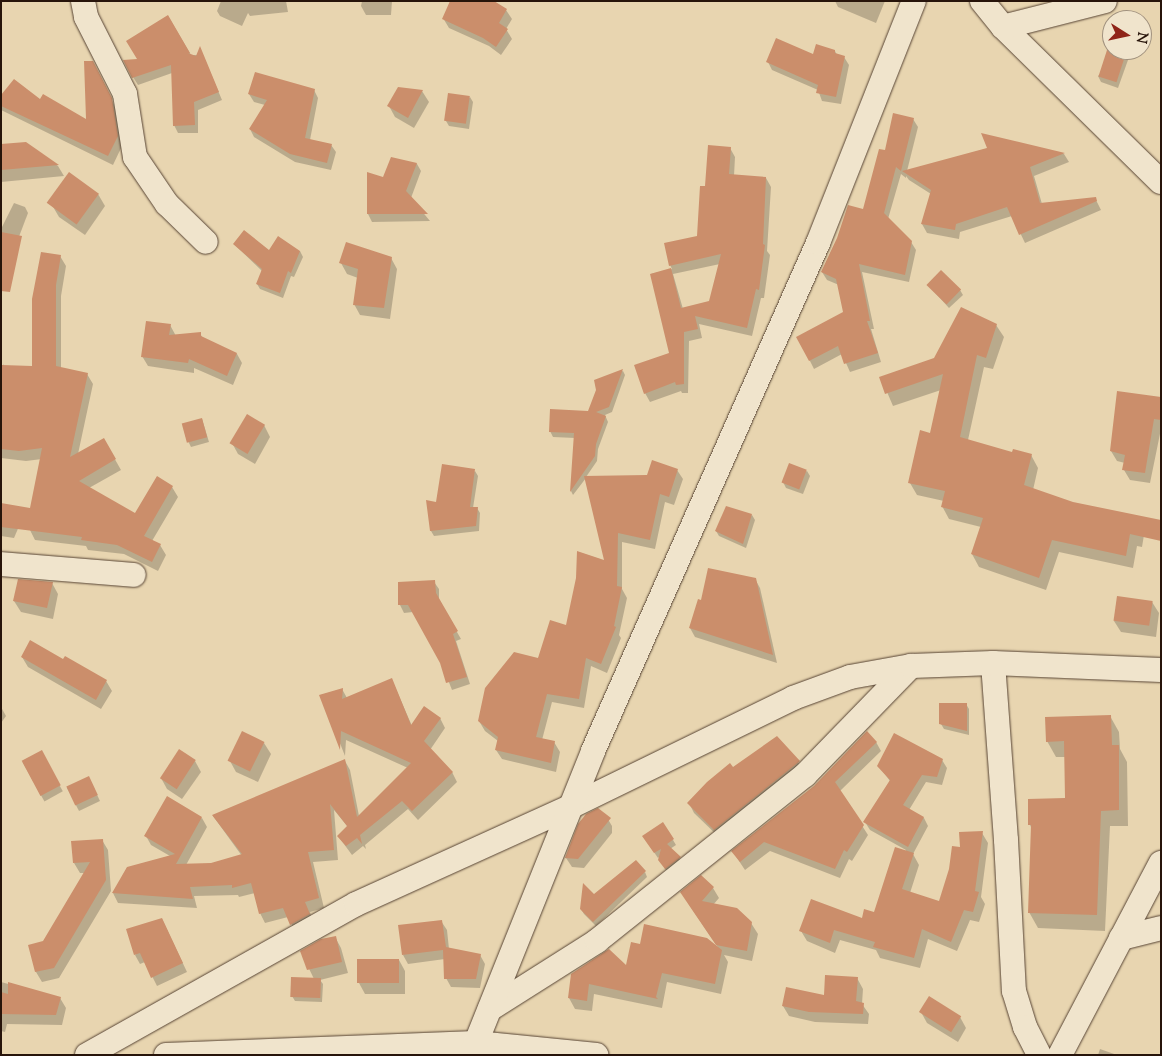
<!DOCTYPE html>
<html>
<head>
<meta charset="utf-8">
<style>
  body { margin:0 }
  #map { position:relative; width:1162px; height:1056px; overflow:hidden; background:#e8d5b0; font-family:"Sorts Mill Goudy",serif }
  div>[style] { position:absolute }
  [style*='--x'] { left:calc(var(--x)*1px); top:calc(var(--y)*1px); width:calc(var(--w)*1px); rotate:calc(var(--a)*1deg) }
  .shadow>* { inset:0; background:#0003; transform-origin:0 0 }
  .building>* { inset:0; background:#cb8e6b; transform-origin:0 0 }
  .roads { filter:drop-shadow(0 0 1px #574434) drop-shadow(0 0 1px #574434) }
  .minor>* { height:24px; margin:-12px; padding:0 12px; transform-origin:12px; border-radius:12px; background:#f0e4cc }
  span { translate:-50% -50%; white-space:nowrap; text-align:center; line-height:1.15; -webkit-text-stroke:4.5px #f0e4cc; paint-order:stroke }
  .frame { position:absolute; inset:0; border:2px solid #27140a; pointer-events:none }
  .north { position:absolute; left:1102px; top:10px; width:50px; height:50px; box-sizing:border-box; background:#f0e4cc; border:1px solid #a0917e; border-radius:50%; rotate:100deg; font-size:14px; font-weight:700; line-height:20px; text-align:center; color:#27140a }
  .north::after { content:''; display:block; margin:auto; width:18px; height:22px; background:#8f2418; clip-path:polygon(50% 0,100% 100%,50% 72%,0 100%) }
</style>
</head>
<body>
<div id="map">
  <div class="shadow">
    <div style="clip-path:polygon(221px 1px,286px 1px,288px 12px,250px 16px,248px 13px,242px 26px,220px 16px,217px 11px)"></div>
    <div style="clip-path:polygon(362px 1px,392px 1px,391px 15px,366px 15px,361px 6px)"></div>
    <div style="clip-path:polygon(835px 1px,885px 1px,876px 23px,838px 7px)"></div>
    <div style="clip-path:polygon(495px 3px,506px 10px,512px 19px,506px 29px,512px 39px,501px 55px,489px 46px,449px 28px,443px 18px)"></div>
    <div style="clip-path:polygon(168px 16px,191px 55px,203px 55px,222px 100px,198px 110px,198px 133px,178px 133px,174px 125px,172px 73px,138px 85px,133px 77px,139px 60px)"></div>
    <div style="clip-path:polygon(835px 51px,837px 55px,844px 57px,849px 65px,841px 104px,822px 101px,818px 90px,772px 70px,768px 62px)"></div>
    <div style="clip-path:polygon(1125px 54px,1128px 60px,1118px 88px,1101px 82px,1098px 76px)"></div>
    <div style="clip-path:polygon(98px 72px,116px 109px,122px 146px,113px 165px,1px 110px,1px 97px,41px 101px,88px 121px)"></div>
    <div style="clip-path:polygon(314px 90px,318px 98px,310px 140px,331px 145px,336px 152px,331px 170px,295px 162px,254px 137px,250px 129px,265px 105px,254px 102px,249px 94px)"></div>
    <div style="clip-path:polygon(422px 91px,429px 102px,414px 128px,395px 117px,389px 106px)"></div>
    <div style="clip-path:polygon(470px 97px,473px 102px,469px 129px,449px 126px,446px 121px)"></div>
    <div style="clip-path:polygon(913px 119px,918px 127px,907px 171px,989px 148px,983px 135px,1064px 154px,1069px 162px,1034px 176px,1042px 204px,1095px 198px,1101px 210px,1025px 243px,1012px 216px,960px 232px,959px 239px,927px 233px,922px 224px,931px 194px,909px 180px,906px 176px,906px 178px,901px 174px,888px 219px,911px 242px,916px 250px,909px 282px,862px 272px,874px 329px,871px 329px,881px 362px,850px 372px,842px 354px,814px 369px,798px 337px,844px 313px,839px 285px,827px 280px,822px 272px,864px 210px,886px 152px)"></div>
    <div style="clip-path:polygon(25px 143px,58px 166px,64px 176px,1px 182px,1px 145px)"></div>
    <div style="clip-path:polygon(evenodd,730px 148px,735px 157px,734px 176px,766px 178px,771px 187px,767px 251px,770px 255px,764px 298px,761px 298px,752px 336px,699px 324px,702px 338px,689px 341px,688px 393px,682px 393px,681px 391px,650px 402px,645px 393px,670px 353px,651px 274px,672px 269px,670px 265px,698px 237px,706px 188px,730px 148px,720px 264px,710px 302px,683px 309px,673px 274px,720px 264px)"></div>
    <div style="clip-path:polygon(392px 158px,417px 164px,421px 171px,411px 198px,430px 221px,372px 222px,368px 214px,368px 174px,384px 179px)"></div>
    <div style="clip-path:polygon(98px 194px,105px 206px,85px 235px,59px 217px,52px 205px)"></div>
    <div style="clip-path:polygon(14px 203px,25px 207px,28px 213px,1px 284px,1px 229px)"></div>
    <div style="clip-path:polygon(234px 244px,269px 252px,300px 251px,303px 257px,294px 277px,291px 276px,283px 298px,260px 289px,257px 284px,262px 271px)"></div>
    <div style="clip-path:polygon(60px 256px,66px 266px,61px 296px,61px 368px,87px 374px,93px 384px,78px 454px,104px 440px,121px 470px,89px 488px,136px 515px,172px 487px,178px 497px,152px 541px,160px 545px,166px 555px,158px 571px,124px 554px,88px 550px,86px 546px,35px 540px,30px 530px,42px 459px,26px 461px,1px 458px,1px 427px,12px 427px,6px 425px,1px 416px,3px 364px,33px 418px)"></div>
    <div style="clip-path:polygon(391px 258px,397px 269px,390px 319px,360px 315px,354px 304px,358px 278px,347px 274px,341px 263px)"></div>
    <div style="clip-path:polygon(928px 285px,960px 290px,963px 295px,949px 308px)"></div>
    <div style="clip-path:polygon(170px 325px,176px 336px,200px 333px,203px 339px,237px 354px,242px 363px,233px 385px,194px 368px,194px 373px,148px 366px,142px 356px)"></div>
    <div style="clip-path:polygon(996px 325px,1004px 337px,993px 369px,984px 367px,968px 440px,1013px 454px,1031px 455px,1038px 468px,1033px 490px,1145px 529px,1142px 547px,1137px 546px,1133px 568px,1059px 552px,1046px 590px,979px 567px,972px 554px,981px 527px,949px 519px,942px 506px,944px 501px,917px 495px,910px 483px,931px 434px,941px 390px,893px 406px,881px 378px,935px 359px)"></div>
    <div style="clip-path:polygon(623px 371px,625px 375px,612px 412px,605px 415px,608px 422px,598px 449px,597px 461px,586px 477px,648px 476px,677px 470px,683px 479px,674px 505px,665px 502px,655px 549px,622px 542px,622px 589px,627px 598px,619px 635px,621px 638px,607px 673px,591px 666px,584px 708px,552px 702px,542px 740px,554px 742px,560px 752px,556px 772px,502px 759px,496px 750px,498px 741px,485px 731px,479px 721px,567px 627px,606px 561px,586px 478px,573px 495px,571px 491px,575px 438px,553px 437px,550px 431px,589px 412px,597px 390px,595px 381px)"></div>
    <div style="clip-path:polygon(1161px 398px,1161px 429px,1150px 483px,1130px 480px,1124px 470px,1125px 463px,1117px 461px,1111px 451px)"></div>
    <div style="clip-path:polygon(202px 419px,209px 442px,191px 447px,188px 441px)"></div>
    <div style="clip-path:polygon(264px 425px,270px 437px,255px 464px,238px 454px,232px 443px)"></div>
    <div style="clip-path:polygon(475px 471px,478px 476px,473px 508px,477px 508px,480px 513px,479px 531px,434px 536px,431px 531px,427px 501px,437px 504px)"></div>
    <div style="clip-path:polygon(807px 471px,810px 476px,803px 494px,786px 488px,783px 482px)"></div>
    <div style="clip-path:polygon(1px 504px,23px 517px,14px 538px,1px 536px)"></div>
    <div style="clip-path:polygon(752px 515px,755px 520px,746px 548px,719px 536px,716px 531px)"></div>
    <div style="clip-path:polygon(755px 579px,760px 588px,777px 663px,695px 637px,690px 628px)"></div>
    <div style="clip-path:polygon(434px 582px,439px 589px,439px 601px,461px 639px,456px 641px,470px 684px,452px 690px,441px 662px,413px 612px,404px 613px,400px 605px,399px 583px)"></div>
    <div style="clip-path:polygon(52px 583px,58px 594px,53px 619px,21px 612px,14px 601px)"></div>
    <div style="clip-path:polygon(1152px 602px,1159px 613px,1156px 637px,1121px 632px,1114px 621px)"></div>
    <div style="clip-path:polygon(22px 657px,64px 660px,65px 658px,106px 681px,112px 691px,101px 709px,28px 667px)"></div>
    <div style="clip-path:polygon(392px 680px,412px 726px,440px 718px,445px 728px,430px 750px,452px 772px,457px 782px,418px 820px,408px 809px,365px 845px,366px 849px,363px 846px,352px 855px,338px 836px,348px 827px,334px 810px,338px 860px,313px 862px,324px 908px,310px 912px,314px 924px,296px 934px,288px 917px,265px 923px,260px 913px,255px 893px,239px 897px,238px 895px,194px 896px,197px 908px,118px 903px,113px 893px,127px 868px,170px 856px,151px 845px,146px 836px,202px 818px,207px 827px,186px 865px,211px 864px,242px 856px,213px 816px,345px 761px,350px 770px,359px 816px,408px 768px,346px 740px,345px 756px,321px 695px,342px 689px,347px 698px)"></div>
    <div style="clip-path:polygon(966px 704px,969px 709px,969px 735px,944px 729px,941px 724px)"></div>
    <div style="clip-path:polygon(1px 707px,6px 716px,1px 723px)"></div>
    <div style="clip-path:polygon(1110px 716px,1119px 732px,1120px 749px,1127px 762px,1128px 826px,1110px 826px,1105px 931px,1038px 928px,1029px 912px,1032px 829px,1030px 825px,1066px 799px,1066px 757px,1056px 757px,1047px 741px)"></div>
    <div style="clip-path:polygon(876px 742px,881px 751px,840px 791px,868px 835px,852px 861px,849px 859px,840px 878px,770px 851px,745px 870px,733px 852px)"></div>
    <div style="clip-path:polygon(264px 743px,271px 754px,258px 782px,236px 772px,230px 761px)"></div>
    <div style="left:41px;top:752px;width:45px;height:21px;rotate:61deg"></div>
    <div style="clip-path:polygon(942px 760px,947px 768px,942px 785px,926px 782px,909px 810px,924px 818px,928px 826px,913px 854px,919px 865px,910px 893px,940px 903px,961px 848px,982px 833px,988px 843px,981px 897px,985px 904px,979px 922px,970px 920px,957px 951px,928px 939px,920px 968px,880px 958px,876px 950px,840px 940px,835px 953px,807px 941px,801px 931px,863px 920px,875px 914px,906px 850px,870px 830px,865px 822px,890px 781px,878px 765px)"></div>
    <div style="clip-path:polygon(195px 761px,201px 772px,182px 799px,167px 789px,161px 778px)"></div>
    <div style="clip-path:polygon(798px 762px,804px 772px,721px 839px,694px 813px,689px 803px,733px 769px)"></div>
    <div style="clip-path:polygon(91px 782px,100px 801px,79px 811px,67px 788px)"></div>
    <div style="clip-path:polygon(606px 816px,612px 826px,612px 833px,584px 868px,572px 867px,566px 858px)"></div>
    <div style="clip-path:polygon(102px 840px,108px 850px,111px 891px,59px 978px,42px 982px,36px 972px,30px 946px,44px 942px,85px 873px,80px 873px,74px 863px)"></div>
    <div style="clip-path:polygon(673px 840px,676px 845px,670px 849px,683px 862px,668px 874px,663px 865px,660px 856px,658px 858px,647px 842px)"></div>
    <div style="clip-path:polygon(645px 872px,647px 877px,596px 926px,584px 914px,581px 909px,594px 896px)"></div>
    <div style="clip-path:polygon(701px 877px,713px 888px,719px 898px,713px 905px,751px 923px,758px 934px,752px 961px,724px 955px,728px 962px,721px 994px,667px 982px,662px 1008px,594px 994px,592px 1011px,575px 1009px,569px 998px,572px 975px,626px 968px,641px 945px,719px 949px,688px 903px)"></div>
    <div style="clip-path:polygon(162px 919px,187px 972px,157px 986px,145px 962px,140px 964px,135px 955px)"></div>
    <div style="clip-path:polygon(441px 921px,447px 930px,449px 949px,480px 955px,485px 964px,480px 988px,451px 987px,446px 978px,445px 959px,408px 964px,403px 955px)"></div>
    <div style="clip-path:polygon(335px 937px,341px 948px,348px 973px,320px 980px,323px 984px,322px 1002px,295px 1001px,292px 996px,314px 979px,301px 952px)"></div>
    <div style="clip-path:polygon(399px 960px,405px 971px,405px 994px,365px 994px,359px 983px)"></div>
    <div style="clip-path:polygon(857px 978px,863px 989px,862px 1004px,869px 1014px,868px 1024px,815px 1022px,789px 1016px,783px 1006px,825px 996px)"></div>
    <div style="clip-path:polygon(1px 982px,60px 998px,66px 1008px,62px 1025px,7px 1024px,5px 1032px,1px 1031px)"></div>
    <div style="clip-path:polygon(921px 1012px,960px 1017px,966px 1028px,958px 1042px,927px 1023px)"></div>
    <div style="clip-path:polygon(1100px 1049px,1117px 1055px,1098px 1055px)"></div>
  </div>
  <div class="building">
    <div style="clip-path:polygon(450px 1px,494px 1px,507px 9px,499px 23px,508px 29px,496px 47px,483px 38px,442px 19px)"></div>
    <div style="clip-path:polygon(168px 15px,190px 53px,188px 53px,196px 56px,200px 46px,219px 92px,194px 102px,195px 125px,173px 126px,171px 65px,132px 78px,123px 60px,137px 59px,126px 41px)"></div>
    <div style="clip-path:polygon(776px 38px,813px 54px,816px 44px,835px 50px,835px 53px,845px 56px,836px 97px,816px 93px,818px 85px,766px 62px)"></div>
    <div style="left:1108px;top:47px;width:19px;height:31px;rotate:18deg"></div>
    <div style="clip-path:polygon(84px 61px,93px 61px,112px 98px,118px 136px,108px 156px,1px 106px,1px 95px,14px 79px,40px 99px,43px 94px,86px 119px)"></div>
    <div style="clip-path:polygon(255px 72px,315px 89px,305px 138px,332px 144px,327px 163px,290px 154px,249px 129px,267px 100px,248px 94px)"></div>
    <div style="clip-path:polygon(398px 87px,423px 90px,408px 118px,387px 106px)"></div>
    <div style="left:448px;top:93px;width:22px;height:28px;rotate:8deg"></div>
    <div style="clip-path:polygon(893px 113px,914px 118px,901px 171px,896px 167px,884px 213px,912px 241px,905px 275px,859px 264px,870px 321px,867px 321px,878px 353px,844px 364px,838px 346px,809px 361px,796px 337px,843px 312px,836px 279px,821px 272px,837px 238px,848px 205px,863px 209px,879px 149px,885px 150px)"></div>
    <div style="clip-path:polygon(981px 133px,1065px 153px,1030px 167px,1040px 203px,1096px 197px,1097px 201px,1019px 235px,1007px 207px,956px 224px,955px 230px,921px 224px,931px 190px,902px 171px,987px 148px)"></div>
    <div style="clip-path:polygon(26px 142px,59px 165px,1px 170px,1px 144px)"></div>
    <div style="clip-path:polygon(708px 145px,731px 147px,729px 174px,766px 177px,763px 244px,765px 245px,759px 290px,756px 289px,747px 328px,695px 316px,698px 329px,684px 332px,684px 384px,676px 385px,675px 382px,644px 394px,634px 365px,669px 353px,650px 274px,671px 268px,681px 308px,709px 301px,721px 254px,669px 266px,664px 243px,697px 236px,700px 186px,705px 186px)"></div>
    <div style="clip-path:polygon(391px 157px,417px 163px,406px 191px,428px 214px,367px 214px,367px 172px,383px 177px)"></div>
    <div style="left:69px;top:172px;width:37px;height:38px;rotate:36deg"></div>
    <div style="clip-path:polygon(244px 230px,269px 250px,278px 236px,300px 251px,291px 273px,288px 271px,280px 293px,256px 284px,262px 269px,233px 244px)"></div>
    <div style="clip-path:polygon(1px 232px,22px 236px,10px 292px,1px 291px)"></div>
    <div style="clip-path:polygon(346px 242px,392px 257px,384px 308px,353px 305px,358px 269px,339px 263px)"></div>
    <div style="clip-path:polygon(41px 252px,61px 255px,56px 285px,56px 366px,88px 373px,70px 457px,104px 438px,116px 459px,79px 481px,135px 513px,157px 476px,173px 486px,144px 536px,161px 544px,152px 562px,117px 545px,81px 540px,82px 537px,1px 527px,1px 503px,30px 508px,42px 448px,19px 451px,1px 449px,2px 365px,32px 366px,32px 299px)"></div>
    <div style="left:941px;top:270px;width:28px;height:21px;rotate:44deg"></div>
    <div style="clip-path:polygon(961px 307px,997px 324px,986px 358px,977px 355px,960px 437px,1012px 452px,1013px 449px,1032px 454px,1024px 485px,1073px 502px,1161px 520px,1161px 541px,1130px 534px,1126px 556px,1052px 540px,1039px 578px,971px 554px,983px 518px,941px 507px,945px 491px,908px 483px,920px 430px,930px 433px,943px 374px,885px 394px,879px 377px,934px 358px)"></div>
    <div style="clip-path:polygon(146px 321px,171px 324px,169px 335px,201px 332px,201px 336px,237px 353px,227px 376px,189px 359px,188px 363px,141px 357px)"></div>
    <div style="clip-path:polygon(623px 369px,609px 407px,596px 412px,606px 416px,596px 444px,595px 456px,570px 492px,574px 433px,549px 432px,550px 409px,588px 411px,596px 390px,594px 380px)"></div>
    <div style="clip-path:polygon(1117px 391px,1161px 397px,1161px 420px,1154px 419px,1145px 473px,1122px 470px,1125px 455px,1110px 451px)"></div>
    <div style="left:247px;top:414px;width:21px;height:34px;rotate:31deg"></div>
    <div style="left:202px;top:418px;width:20px;height:21px;rotate:75deg"></div>
    <div style="clip-path:polygon(652px 460px,678px 469px,669px 497px,660px 494px,650px 540px,618px 533px,617px 586px,622px 587px,614px 626px,616px 627px,601px 664px,586px 658px,579px 699px,547px 694px,536px 737px,555px 741px,551px 763px,495px 750px,498px 737px,478px 721px,485px 688px,514px 652px,538px 658px,550px 620px,566px 625px,576px 578px,577px 551px,604px 560px,584px 476px,647px 475px)"></div>
    <div style="left:789px;top:463px;width:19px;height:21px;rotate:21deg"></div>
    <div style="clip-path:polygon(442px 464px,475px 469px,470px 507px,478px 507px,476px 526px,430px 531px,426px 500px,436px 502px)"></div>
    <div style="clip-path:polygon(726px 506px,752px 514px,743px 544px,715px 531px)"></div>
    <div style="clip-path:polygon(708px 568px,756px 578px,773px 655px,689px 628px,698px 599px,701px 600px)"></div>
    <div style="clip-path:polygon(18px 579px,53px 582px,47px 608px,13px 601px)"></div>
    <div style="clip-path:polygon(435px 580px,436px 593px,458px 631px,453px 634px,467px 677px,446px 683px,440px 663px,408px 605px,398px 605px,398px 582px)"></div>
    <div style="left:1117px;top:596px;width:36px;height:25px;rotate:8deg"></div>
    <div style="clip-path:polygon(30px 640px,63px 659px,65px 656px,107px 680px,96px 700px,21px 657px)"></div>
    <div style="clip-path:polygon(392px 678px,411px 725px,424px 706px,441px 718px,424px 741px,453px 772px,412px 811px,402px 801px,360px 835px,362px 844px,357px 838px,346px 846px,337px 836px,347px 826px,330px 804px,334px 850px,308px 852px,319px 898px,305px 902px,310px 914px,290px 925px,283px 908px,259px 914px,251px 883px,232px 888px,232px 885px,190px 887px,193px 899px,112px 893px,127px 867px,175px 854px,144px 836px,167px 796px,202px 817px,176px 864px,211px 863px,242px 854px,212px 815px,345px 759px,357px 817px,411px 763px,341px 731px,340px 750px,319px 695px,343px 688px,342px 699px)"></div>
    <div style="clip-path:polygon(939px 703px,967px 703px,967px 731px,939px 724px)"></div>
    <div style="clip-path:polygon(1111px 715px,1112px 745px,1119px 745px,1119px 810px,1101px 811px,1097px 915px,1028px 913px,1031px 825px,1028px 825px,1028px 799px,1065px 798px,1064px 741px,1046px 742px,1045px 717px)"></div>
    <div style="left:242px;top:731px;width:25px;height:33px;rotate:26deg"></div>
    <div style="clip-path:polygon(867px 731px,877px 742px,835px 782px,864px 825px,847px 852px,844px 850px,835px 869px,764px 842px,740px 862px,731px 851px,814px 786px)"></div>
    <div style="clip-path:polygon(894px 733px,943px 759px,937px 777px,922px 775px,903px 805px,924px 817px,908px 847px,863px 822px,890px 780px,877px 766px)"></div>
    <div style="clip-path:polygon(777px 736px,800px 761px,714px 830px,687px 803px,707px 782px,730px 763px,733px 767px)"></div>
    <div style="left:179px;top:749px;width:20px;height:35px;rotate:33deg"></div>
    <div style="left:42px;top:750px;width:40px;height:23px;rotate:62deg"></div>
    <div style="left:89px;top:776px;width:21px;height:25px;rotate:65deg"></div>
    <div style="clip-path:polygon(598px 808px,611px 818px,578px 859px,565px 858px,578px 824px,586px 814px)"></div>
    <div style="clip-path:polygon(663px 822px,674px 839px,667px 844px,681px 857px,665px 869px,658px 860px,661px 849px,654px 853px,642px 836px)"></div>
    <div style="clip-path:polygon(983px 831px,975px 891px,979px 892px,973px 912px,964px 910px,951px 942px,922px 929px,914px 958px,873px 947px,875px 942px,834px 930px,830px 943px,799px 931px,811px 899px,862px 918px,864px 909px,874px 912px,895px 847px,914px 853px,902px 889px,939px 901px,949px 869px,952px 846px,960px 847px,959px 832px)"></div>
    <div style="clip-path:polygon(103px 839px,106px 880px,54px 968px,35px 972px,28px 945px,43px 941px,90px 862px,73px 863px,71px 841px)"></div>
    <div style="clip-path:polygon(636px 860px,646px 871px,593px 922px,580px 909px,583px 883px,594px 894px)"></div>
    <div style="clip-path:polygon(701px 875px,714px 887px,702px 901px,737px 908px,752px 922px,747px 951px,716px 945px,680px 892px)"></div>
    <div style="clip-path:polygon(162px 918px,183px 963px,151px 978px,140px 953px,134px 955px,126px 929px)"></div>
    <div style="clip-path:polygon(442px 920px,446px 947px,481px 954px,476px 979px,444px 979px,443px 950px,402px 955px,398px 925px)"></div>
    <div style="clip-path:polygon(644px 924px,707px 938px,722px 950px,715px 984px,662px 973px,656px 997px,658px 999px,589px 984px,587px 1001px,568px 998px,571px 974px,609px 949px,626px 965px,631px 942px,640px 944px)"></div>
    <div style="clip-path:polygon(336px 936px,342px 962px,307px 970px,300px 951px,321px 939px)"></div>
    <div style="left:357px;top:959px;width:42px;height:24px"></div>
    <div style="clip-path:polygon(825px 975px,858px 977px,856px 1001px,864px 1003px,863px 1014px,809px 1012px,782px 1006px,786px 987px,824px 995px)"></div>
    <div style="left:291px;top:977px;width:30px;height:20px;rotate:2deg"></div>
    <div style="clip-path:polygon(8px 982px,61px 997px,56px 1015px,1px 1014px,1px 992px,8px 994px)"></div>
    <div style="left:929px;top:996px;width:38px;height:19px;rotate:32deg"></div>
  </div>
  <div class="roads">
    <div class="minor">
      <div style="--x:83;--y:1;--w:16;--a:79"></div>
      <div style="--x:86;--y:17;--w:86;--a:63.1"></div>
      <div style="--x:125;--y:94;--w:64;--a:81"></div>
      <div style="--x:135;--y:157;--w:57;--a:55.8"></div>
      <div style="--x:167;--y:204;--w:54;--a:44.3"></div>
      <div style="--x:982;--y:1;--w:33;--a:51"></div>
      <div style="--x:1003;--y:27;--w:221;--a:44.5"></div>
      <div style="--x:1003;--y:27;--w:105;--a:-14.3"></div>
      <div style="--x:1;--y:564;--w:133;--a:4.7"></div>
      <div style="--x:993;--y:663;--w:177;--a:85.8"></div>
      <div style="--x:1006;--y:840;--w:151;--a:87"></div>
      <div style="--x:1014;--y:991;--w:38;--a:73"></div>
      <div style="--x:1025;--y:1027;--w:31;--a:63"></div>
      <div style="--x:1121;--y:938;--w:41;--a:-14"></div>
      <div style="--x:490;--y:1009;--w:127;--a:-32.4"></div>
      <div style="--x:597;--y:941;--w:266;--a:-38.6"></div>
      <div style="--x:805;--y:775;--w:152;--a:-45.8"></div>
      <div style="--x:87;--y:1055;--w:308;--a:-29.3"></div>
      <div style="--x:356;--y:904;--w:235;--a:-24.4"></div>
      <div style="--x:570;--y:807;--w:248;--a:-26"></div>
      <div style="--x:793;--y:698;--w:61;--a:-20.2"></div>
      <div style="--x:850;--y:677;--w:62;--a:-10.2"></div>
      <div style="--x:911;--y:666;--w:82;--a:-2.1"></div>
      <div style="--x:993;--y:663;--w:168;--a:2.4"></div>
      <div style="--x:166;--y:1055;--w:310;--a:-2.2"></div>
      <div style="--x:476;--y:1043;--w:121;--a:5.7"></div>
      <div style="--x:471;--y:1055;--w:328;--a:-68.1"></div>
      <div style="--x:593;--y:751;--w:556;--a:-66.11"></div>
      <div style="--x:818;--y:243;--w:260;--a:-68.4"></div>
      <div style="--x:1060;--y:1055;--w:217;--a:-62.3"></div>
    </div>
  </div>
  <div class="frame"></div>
  <div class="north">N</div>
</div>
</body>
</html>
